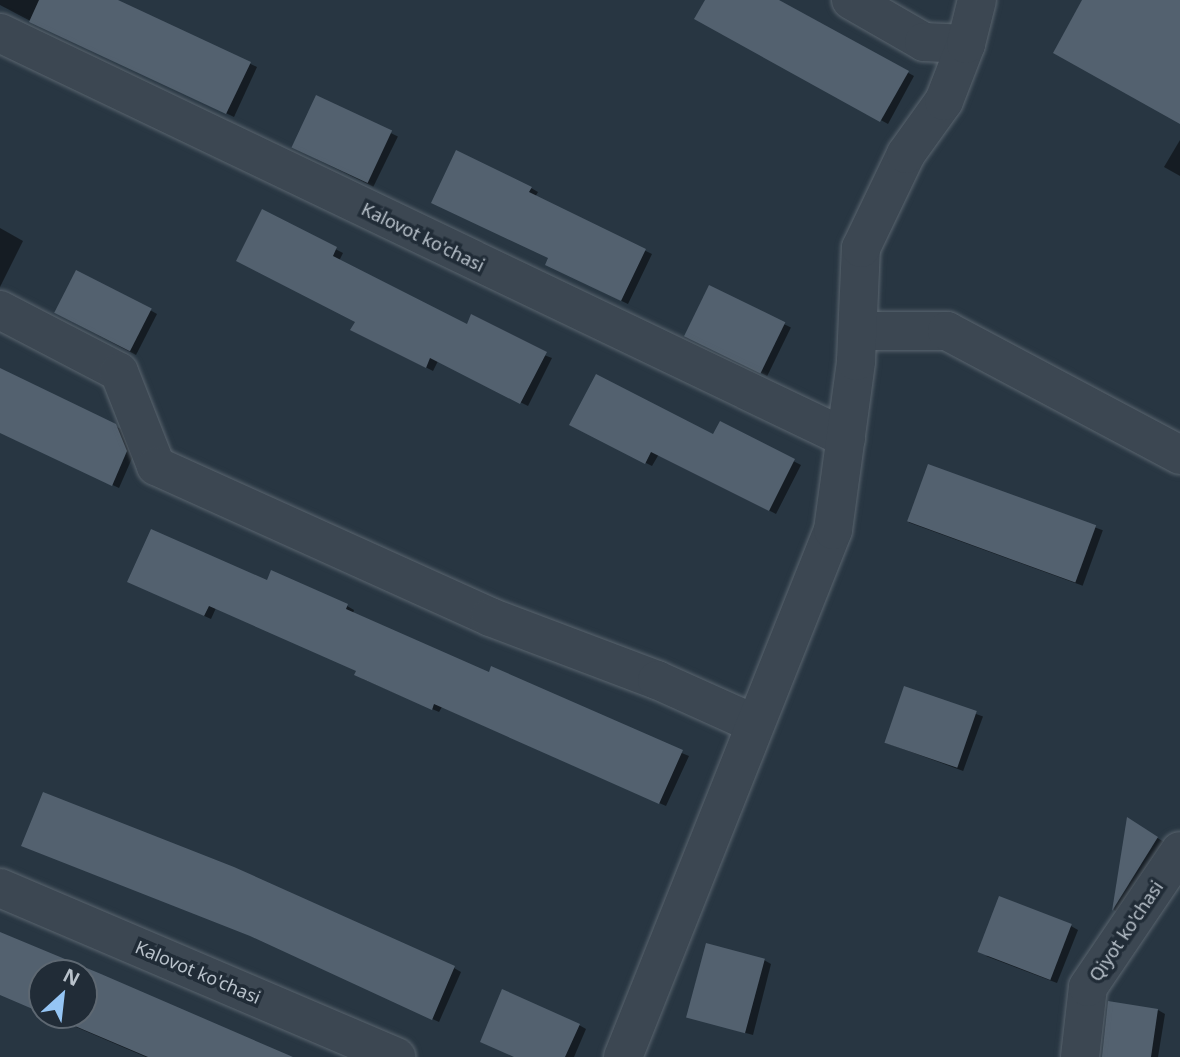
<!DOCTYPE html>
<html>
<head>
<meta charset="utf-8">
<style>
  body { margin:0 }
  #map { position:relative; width:1180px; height:1057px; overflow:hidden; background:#283642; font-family:"Noto Sans",sans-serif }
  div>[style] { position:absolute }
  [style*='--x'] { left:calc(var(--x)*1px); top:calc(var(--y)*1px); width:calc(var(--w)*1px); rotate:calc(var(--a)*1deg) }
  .shadow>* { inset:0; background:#0007; transform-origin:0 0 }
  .building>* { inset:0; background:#53616f; transform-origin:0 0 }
  .roads { filter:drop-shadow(0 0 2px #5a656f) drop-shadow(0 0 2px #5a656f) }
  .minor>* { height:38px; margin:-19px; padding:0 19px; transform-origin:19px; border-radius:19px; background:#3c4752 }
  span { translate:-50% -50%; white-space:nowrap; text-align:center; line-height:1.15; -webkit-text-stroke:7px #212c37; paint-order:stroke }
  .street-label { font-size:18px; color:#b9c2cb }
  .north { position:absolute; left:28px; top:959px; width:70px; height:70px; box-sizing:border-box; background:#212c37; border:2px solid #5e6872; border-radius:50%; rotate:27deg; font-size:19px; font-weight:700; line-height:28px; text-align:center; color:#b9c2cb }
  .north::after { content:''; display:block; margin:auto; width:24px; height:32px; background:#95c5f4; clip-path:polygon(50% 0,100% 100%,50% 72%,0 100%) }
</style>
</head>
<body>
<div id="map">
  <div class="shadow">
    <div style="clip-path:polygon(0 0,114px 0,257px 67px,234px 117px,38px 25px,0 5px)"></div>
    <div style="clip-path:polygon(707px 0,776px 0,914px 76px,888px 124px,697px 18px)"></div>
    <div style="left:317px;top:97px;width:90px;height:56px;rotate:26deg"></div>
    <div style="clip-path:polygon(1180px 140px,1180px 176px,1164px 167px)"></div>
    <div style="clip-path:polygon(457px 152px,531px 188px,538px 192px,535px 197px,652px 254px,628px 304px,554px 268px,550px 258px)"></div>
    <div style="clip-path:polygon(263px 212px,343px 253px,339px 261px,467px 326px,552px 358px,528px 406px,438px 361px,433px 371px,359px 333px,357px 321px)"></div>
    <div style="clip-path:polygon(0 228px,23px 241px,0 287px)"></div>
    <div style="left:710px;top:288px;width:90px;height:54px;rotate:26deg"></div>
    <div style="clip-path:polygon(150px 310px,157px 314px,136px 355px,56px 313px)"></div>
    <div style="clip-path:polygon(0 369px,123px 430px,133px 456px,119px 488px,0 432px)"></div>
    <div style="clip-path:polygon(721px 424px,801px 465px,776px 514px,659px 454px,652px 466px,578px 429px,714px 436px)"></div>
    <div style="left:929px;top:467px;width:185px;height:59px;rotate:20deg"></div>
    <div style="clip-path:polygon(272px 572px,347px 606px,354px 610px,353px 613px,490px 674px,689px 756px,666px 806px,442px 707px,439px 712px,363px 679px,358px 671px,216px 608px,211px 619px,136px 585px,267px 582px)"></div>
    <div style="left:905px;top:688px;width:83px;height:58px;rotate:20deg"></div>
    <div style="clip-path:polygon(1128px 820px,1164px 842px,1120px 914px,1114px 910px)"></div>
    <div style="clip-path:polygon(1071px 926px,1078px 930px,1057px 983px,986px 956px)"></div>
    <div style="clip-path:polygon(0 934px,289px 1057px,146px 1057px,48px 1015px,84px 1015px,84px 973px,42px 973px,42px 1012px,0 994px)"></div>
    <div style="clip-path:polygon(259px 939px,454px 968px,461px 972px,439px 1022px)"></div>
    <div style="clip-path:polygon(764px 960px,771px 964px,753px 1035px,689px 1017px)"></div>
    <div style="clip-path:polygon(1158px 1010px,1165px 1014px,1158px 1057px,1104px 1057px)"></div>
    <div style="clip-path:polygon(579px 1025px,586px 1029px,574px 1057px,516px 1057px)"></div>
  </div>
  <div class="building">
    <div style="clip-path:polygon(39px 0,118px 0,251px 62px,226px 114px,29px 22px)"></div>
    <div style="clip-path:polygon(705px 0,779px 0,909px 71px,880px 122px,694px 19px)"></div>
    <div style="clip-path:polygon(1082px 0,1180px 0,1180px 124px,1053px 53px)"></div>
    <div style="left:316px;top:95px;width:84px;height:58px;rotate:25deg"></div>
    <div style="clip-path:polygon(456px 150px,532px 187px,529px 192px,646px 249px,621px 301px,545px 265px,548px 258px,431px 203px)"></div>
    <div style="clip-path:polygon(262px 209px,337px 247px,333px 256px,467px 324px,471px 314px,547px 352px,520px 404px,430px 358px,426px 368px,350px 330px,355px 322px,236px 261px)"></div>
    <div style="left:76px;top:270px;width:85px;height:48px;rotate:27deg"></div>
    <div style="left:709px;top:285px;width:85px;height:57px;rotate:26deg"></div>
    <div style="clip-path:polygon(0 368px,116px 424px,127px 451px,112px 486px,0 433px)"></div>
    <div style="clip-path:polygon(596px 374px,713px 434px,720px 421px,795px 459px,769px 511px,651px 452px,645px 464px,569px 425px)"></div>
    <div style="left:928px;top:464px;width:179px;height:61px;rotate:20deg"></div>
    <div style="clip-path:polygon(151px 529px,267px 580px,271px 570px,348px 604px,346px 609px,489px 672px,491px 666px,683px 750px,659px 804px,434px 704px,432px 710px,354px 675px,356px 671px,209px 606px,204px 616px,127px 582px)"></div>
    <div style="left:904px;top:686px;width:77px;height:60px;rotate:19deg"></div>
    <div style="clip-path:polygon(43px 792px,234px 867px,455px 966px,432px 1020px,250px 936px,21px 846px)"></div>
    <div style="clip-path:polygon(1127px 817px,1158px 837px,1112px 911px)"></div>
    <div style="left:999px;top:896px;width:78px;height:60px;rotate:21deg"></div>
    <div style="clip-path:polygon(0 932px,101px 974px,293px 1057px,148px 1057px,49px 1015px,84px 1015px,84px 973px,42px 973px,42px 1013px,0 995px)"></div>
    <div style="left:706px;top:943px;width:61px;height:77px;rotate:15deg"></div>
    <div style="clip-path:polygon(502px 989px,580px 1024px,565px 1057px,514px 1057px,480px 1042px)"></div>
    <div style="clip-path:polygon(1108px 1001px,1158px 1009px,1151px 1057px,1102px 1057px)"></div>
  </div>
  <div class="roads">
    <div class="minor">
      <div style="--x:851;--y:0;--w:84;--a:29.9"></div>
      <div style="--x:924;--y:42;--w:42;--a:2.7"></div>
      <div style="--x:0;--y:33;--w:938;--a:25.58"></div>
      <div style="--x:0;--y:310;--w:134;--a:27.5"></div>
      <div style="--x:119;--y:372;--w:101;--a:68.5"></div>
      <div style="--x:156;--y:466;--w:367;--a:24.3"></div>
      <div style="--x:490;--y:617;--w:178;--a:20.7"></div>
      <div style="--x:657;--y:680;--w:107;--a:24.2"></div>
      <div style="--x:858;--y:331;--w:89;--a:0"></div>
      <div style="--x:947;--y:331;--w:264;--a:28"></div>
      <div style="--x:0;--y:888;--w:431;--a:23.1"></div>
      <div style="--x:623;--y:1057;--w:567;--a:-68.27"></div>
      <div style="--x:833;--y:530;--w:171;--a:-82.2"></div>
      <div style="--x:856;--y:361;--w:113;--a:-87.5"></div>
      <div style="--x:861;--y:248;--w:104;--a:-64.4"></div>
      <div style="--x:906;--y:154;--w:65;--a:-54.4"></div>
      <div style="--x:944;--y:101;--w:61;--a:-68.9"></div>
      <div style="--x:966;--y:44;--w:45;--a:-76"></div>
      <div style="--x:1080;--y:1057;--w:70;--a:-83.5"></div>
      <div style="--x:1088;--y:987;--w:164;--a:-55.9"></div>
    </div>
  </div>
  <div class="street-label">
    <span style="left:423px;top:237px;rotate:26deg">Kalovot ko'chasi</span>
    <span style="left:1126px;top:931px;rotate:-56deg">Qiyot ko'chasi</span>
    <span style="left:198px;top:972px;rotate:23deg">Kalovot ko'chasi</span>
  </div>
  <div class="north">N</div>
</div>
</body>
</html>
